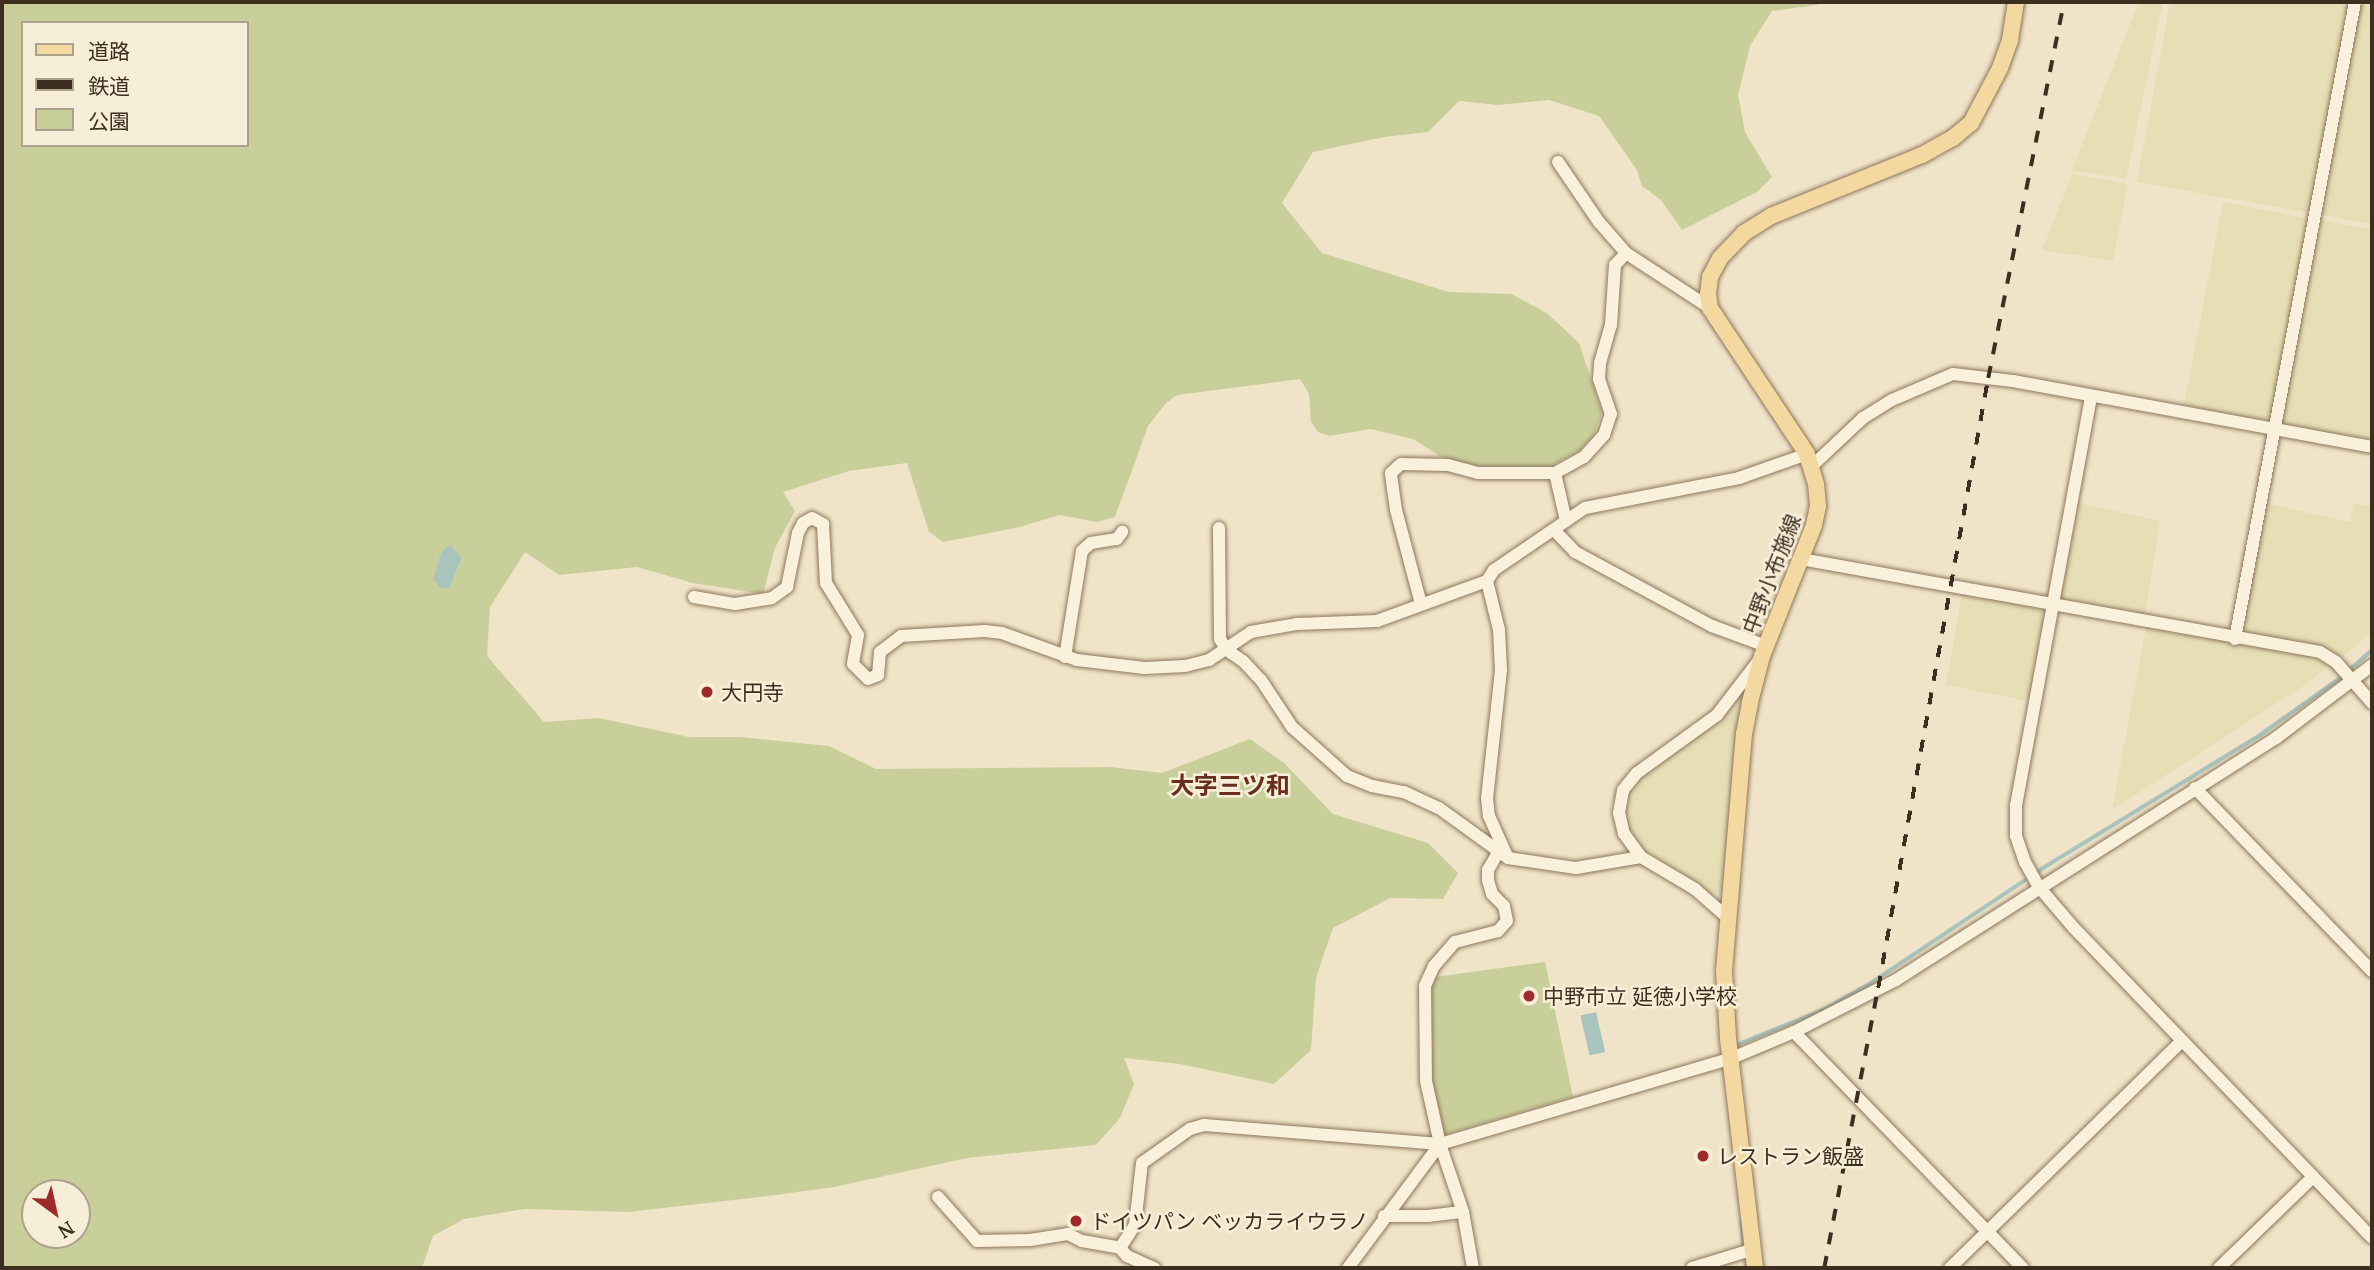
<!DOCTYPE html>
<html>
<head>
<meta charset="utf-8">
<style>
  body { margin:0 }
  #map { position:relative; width:2374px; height:1270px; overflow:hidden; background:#f0e4c8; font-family:"PT Serif","Noto Sans JP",serif }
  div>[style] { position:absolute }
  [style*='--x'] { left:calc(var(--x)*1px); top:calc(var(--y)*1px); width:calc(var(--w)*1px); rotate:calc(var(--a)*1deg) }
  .farmland>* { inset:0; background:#e6deb5 }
  .green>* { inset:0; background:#c9cf9b }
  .water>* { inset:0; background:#a9c4bc; transform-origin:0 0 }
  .stream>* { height:3.5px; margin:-1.75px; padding:0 1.75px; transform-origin:1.75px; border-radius:1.75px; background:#a9c4bc }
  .roads { filter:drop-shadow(0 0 2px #8d765c) drop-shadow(0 0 2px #8d765c) }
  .minor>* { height:12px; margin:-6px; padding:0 6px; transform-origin:6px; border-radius:6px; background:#faf1dc }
  .major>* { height:16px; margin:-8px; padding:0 8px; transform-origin:8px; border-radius:8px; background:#f3d9a0 }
  .rail>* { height:3.5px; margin-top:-1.75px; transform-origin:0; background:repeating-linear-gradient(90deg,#3d2e20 0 12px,transparent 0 24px) }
  .dots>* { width:19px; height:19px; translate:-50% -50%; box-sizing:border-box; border:4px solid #f7eed8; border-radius:50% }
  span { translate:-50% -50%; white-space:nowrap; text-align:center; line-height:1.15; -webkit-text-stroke:5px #f7eed8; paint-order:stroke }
  .street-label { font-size:21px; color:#3d2e20 }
  .poi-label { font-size:21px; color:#3d2e20 }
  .left { translate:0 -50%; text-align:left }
  .quarter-label { font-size:24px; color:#6b2e1e; font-weight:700 }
  .frame { position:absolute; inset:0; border:4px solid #3d2e20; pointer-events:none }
  .legend { position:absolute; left:21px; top:21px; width:228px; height:126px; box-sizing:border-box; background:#f7eed8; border:2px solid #ada18e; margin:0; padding:9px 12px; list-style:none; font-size:21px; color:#3d2e20 }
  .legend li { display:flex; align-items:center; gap:14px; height:35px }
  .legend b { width:35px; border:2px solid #ada18e }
  .north { position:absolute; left:21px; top:1179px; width:70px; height:70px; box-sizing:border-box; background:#f7eed8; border:2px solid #ada18e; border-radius:50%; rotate:147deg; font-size:19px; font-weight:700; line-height:28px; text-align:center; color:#3d2e20 }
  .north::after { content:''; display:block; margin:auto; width:24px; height:32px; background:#9e2a2b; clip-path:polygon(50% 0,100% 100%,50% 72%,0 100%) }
</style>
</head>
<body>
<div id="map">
  <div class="farmland">
    <div style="clip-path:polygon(2139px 2px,2163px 2px,2126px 179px,2072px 170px)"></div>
    <div style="clip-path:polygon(2170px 2px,2350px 2px,2309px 209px,2305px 212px,2137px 182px)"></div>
    <div style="clip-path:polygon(2360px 2px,2372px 2px,2372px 224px,2321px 215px,2319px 212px)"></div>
    <div style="clip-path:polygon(2072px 174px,2128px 184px,2113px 261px,2042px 250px)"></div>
    <div style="clip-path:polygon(2223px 202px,2306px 218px,2308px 221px,2271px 418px,2266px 421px,2184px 405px)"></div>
    <div style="clip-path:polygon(2321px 220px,2372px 230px,2372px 441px,2281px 424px,2317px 223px)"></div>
    <div style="clip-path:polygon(2260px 502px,2350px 522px,2354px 503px,2372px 507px,2372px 632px,2336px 662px,2320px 652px,2235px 639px)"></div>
    <div style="clip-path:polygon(2078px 503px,2160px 521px,2145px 615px,2064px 600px,2061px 596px)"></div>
    <div style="clip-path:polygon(1962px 593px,2042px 607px,2044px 614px,2028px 701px,1946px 685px)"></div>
    <div style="clip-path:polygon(2146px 627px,2317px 657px,2328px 666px,2305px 685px,2112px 810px)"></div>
    <div style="clip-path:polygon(1750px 681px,1724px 890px,1710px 895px,1648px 855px,1630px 832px,1626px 812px,1628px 794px,1640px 778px)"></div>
  </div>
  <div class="green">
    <div style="clip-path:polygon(evenodd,2px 2px,1819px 2px,1817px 5px,1772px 11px,1750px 46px,1738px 95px,1745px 132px,1772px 177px,1757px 192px,1682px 230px,1661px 200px,1642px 186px,1637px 170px,1599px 116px,1549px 100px,1498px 105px,1459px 101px,1428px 132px,1384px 137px,1313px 152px,1282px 203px,1322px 253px,1449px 292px,1511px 294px,1547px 313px,1579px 343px,1602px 412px,1594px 435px,1579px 451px,1551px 466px,1482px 467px,1441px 457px,1413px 439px,1371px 429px,1330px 436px,1318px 432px,1311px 422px,1309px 394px,1300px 379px,1177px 395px,1166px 403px,1148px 426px,1115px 517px,1097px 522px,1059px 515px,1020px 527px,943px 542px,929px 532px,907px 463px,849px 471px,783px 492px,795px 511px,775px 548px,763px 594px,693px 583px,637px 567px,559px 575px,525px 552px,490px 607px,487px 656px,544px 722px,599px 718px,689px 737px,740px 737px,829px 746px,876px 769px,1110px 767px,1162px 773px,1250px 739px,1284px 763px,1333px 814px,1428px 843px,1458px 873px,1443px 899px,1390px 898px,1333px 928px,1316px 978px,1311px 1050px,1274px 1084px,1180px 1064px,1124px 1058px,1134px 1084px,1120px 1118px,1096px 1145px,967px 1158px,834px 1187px,776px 1195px,628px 1212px,525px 1209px,464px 1219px,433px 1236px,422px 1268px,2px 1268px,2px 2px,23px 23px,247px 23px,247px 145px,23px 145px,23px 23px,2px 2px,35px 1193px,77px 1193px,77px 1235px,35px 1235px,35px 1193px)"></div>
    <div style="clip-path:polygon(1545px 962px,1573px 1097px,1444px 1135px,1432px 1081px,1430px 989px,1435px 977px)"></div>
  </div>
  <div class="water">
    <div style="clip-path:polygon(450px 544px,461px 558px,450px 587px,442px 589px,433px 579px,441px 553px)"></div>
    <div style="left:1596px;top:1012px;width:41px;height:16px;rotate:77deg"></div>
  </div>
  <div class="stream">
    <div style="--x:2348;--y:671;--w:32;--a:-41"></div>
    <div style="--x:1739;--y:1044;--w:93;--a:-22.1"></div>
    <div style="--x:1825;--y:1009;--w:53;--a:-29.5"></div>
    <div style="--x:1871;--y:983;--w:213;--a:-33.7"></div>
    <div style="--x:2048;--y:865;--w:249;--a:-31.5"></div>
    <div style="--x:2260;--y:735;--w:102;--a:-35.4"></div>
    <div style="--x:1742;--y:1221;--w:26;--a:86"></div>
    <div style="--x:1747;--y:1266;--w:2;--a:90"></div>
  </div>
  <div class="roads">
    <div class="minor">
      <div style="--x:1558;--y:162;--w:73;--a:55.7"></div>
      <div style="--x:1599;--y:222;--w:41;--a:48.9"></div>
      <div style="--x:1626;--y:253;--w:100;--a:33.2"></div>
      <div style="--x:2091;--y:397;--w:415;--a:100.4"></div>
      <div style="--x:2016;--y:805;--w:31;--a:90"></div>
      <div style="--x:2016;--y:836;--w:28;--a:71"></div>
      <div style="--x:2025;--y:862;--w:29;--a:61"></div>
      <div style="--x:2039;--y:887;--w:52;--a:49.6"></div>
      <div style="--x:2073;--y:927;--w:431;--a:46.1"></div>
      <div style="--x:1812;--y:466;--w:70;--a:-43.3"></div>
      <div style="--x:1863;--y:418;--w:34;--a:-32"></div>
      <div style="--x:1892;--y:400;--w:66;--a:-23.1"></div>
      <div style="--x:1953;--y:374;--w:60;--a:6.7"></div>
      <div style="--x:2013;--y:381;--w:365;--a:10.4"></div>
      <div style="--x:1566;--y:521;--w:49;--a:-102.9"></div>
      <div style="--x:1555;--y:473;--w:33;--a:-29"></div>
      <div style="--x:1584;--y:457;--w:30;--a:-48"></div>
      <div style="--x:1604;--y:435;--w:22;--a:-72"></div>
      <div style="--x:1611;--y:414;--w:37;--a:-109"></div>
      <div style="--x:1599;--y:379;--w:16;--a:-86"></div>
      <div style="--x:1600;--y:363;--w:40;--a:-74"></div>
      <div style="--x:1611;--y:325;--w:60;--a:-86.2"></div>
      <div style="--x:1615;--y:265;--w:16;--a:-47"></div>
      <div style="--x:1219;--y:528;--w:111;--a:89.5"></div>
      <div style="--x:1220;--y:639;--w:13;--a:58"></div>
      <div style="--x:1227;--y:650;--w:19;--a:35"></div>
      <div style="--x:1243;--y:661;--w:26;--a:47"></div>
      <div style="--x:1261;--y:680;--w:56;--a:56.6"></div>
      <div style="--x:1292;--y:727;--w:74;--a:41.7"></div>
      <div style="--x:1347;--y:776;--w:27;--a:22"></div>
      <div style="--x:1372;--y:786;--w:33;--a:11"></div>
      <div style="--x:1404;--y:792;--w:38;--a:25"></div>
      <div style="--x:1439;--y:808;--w:85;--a:35.9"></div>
      <div style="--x:1508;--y:858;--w:69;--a:8.4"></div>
      <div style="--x:1576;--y:868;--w:66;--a:-9.6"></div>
      <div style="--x:1555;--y:531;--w:29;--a:46"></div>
      <div style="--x:1575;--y:552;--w:156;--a:28.4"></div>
      <div style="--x:1712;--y:626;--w:58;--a:20.3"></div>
      <div style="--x:1801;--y:559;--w:527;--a:10.16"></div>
      <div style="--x:2320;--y:652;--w:19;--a:32"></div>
      <div style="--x:2336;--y:662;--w:55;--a:48.7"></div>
      <div style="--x:1487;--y:581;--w:50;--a:76.2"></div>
      <div style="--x:1499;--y:630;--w:40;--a:87.1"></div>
      <div style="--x:1501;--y:670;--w:129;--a:96.2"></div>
      <div style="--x:1487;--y:798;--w:18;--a:84"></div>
      <div style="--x:1489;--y:816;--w:46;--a:65.7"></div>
      <div style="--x:694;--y:597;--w:42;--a:9.7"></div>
      <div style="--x:735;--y:604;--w:37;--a:-9"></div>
      <div style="--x:772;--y:598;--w:19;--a:-36"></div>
      <div style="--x:787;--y:587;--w:55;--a:-78.5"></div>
      <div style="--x:798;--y:533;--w:11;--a:-63"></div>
      <div style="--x:803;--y:523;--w:10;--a:-29"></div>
      <div style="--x:812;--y:518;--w:13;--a:29"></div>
      <div style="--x:823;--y:524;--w:59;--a:87.1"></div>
      <div style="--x:826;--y:583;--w:61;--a:58.4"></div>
      <div style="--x:858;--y:635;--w:29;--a:100"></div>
      <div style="--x:853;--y:664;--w:21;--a:45"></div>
      <div style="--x:868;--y:679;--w:11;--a:-22"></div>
      <div style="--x:878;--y:675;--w:23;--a:-85"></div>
      <div style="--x:880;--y:652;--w:26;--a:-37"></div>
      <div style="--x:901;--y:636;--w:84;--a:-3.4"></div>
      <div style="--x:985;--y:631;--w:17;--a:7"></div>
      <div style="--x:1002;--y:633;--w:80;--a:19.8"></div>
      <div style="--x:1077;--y:660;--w:68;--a:6.7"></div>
      <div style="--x:1145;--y:668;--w:40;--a:-2.9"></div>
      <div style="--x:1185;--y:666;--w:25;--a:-14"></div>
      <div style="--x:1209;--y:660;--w:50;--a:-33.7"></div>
      <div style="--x:1251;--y:632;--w:47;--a:-9.9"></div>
      <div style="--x:1297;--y:624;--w:80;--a:-2.1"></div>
      <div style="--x:1377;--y:621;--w:117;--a:-20"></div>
      <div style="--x:1487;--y:581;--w:13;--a:-58"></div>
      <div style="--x:1494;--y:570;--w:110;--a:-34.3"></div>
      <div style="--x:1585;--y:508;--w:157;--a:-11"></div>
      <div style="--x:1739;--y:478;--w:72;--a:-19.4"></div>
      <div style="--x:1421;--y:604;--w:97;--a:-104.9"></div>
      <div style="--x:1396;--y:510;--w:37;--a:-98"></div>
      <div style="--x:1391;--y:473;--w:13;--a:-42"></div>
      <div style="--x:1401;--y:464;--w:47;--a:1.2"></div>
      <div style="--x:1448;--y:465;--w:31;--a:15"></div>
      <div style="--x:1478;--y:473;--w:77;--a:0"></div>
      <div style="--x:2235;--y:639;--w:648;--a:-79.33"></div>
      <div style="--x:1065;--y:657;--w:107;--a:-80.9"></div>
      <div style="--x:1082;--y:551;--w:12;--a:-42"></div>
      <div style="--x:1091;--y:543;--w:26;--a:-9"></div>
      <div style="--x:1117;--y:539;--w:9;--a:-54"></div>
      <div style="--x:2195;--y:788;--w:255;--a:46"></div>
      <div style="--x:1729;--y:919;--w:45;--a:-138.6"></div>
      <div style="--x:1695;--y:889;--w:63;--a:-149.3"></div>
      <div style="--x:1641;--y:857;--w:29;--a:-126"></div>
      <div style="--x:1624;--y:834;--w:22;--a:-103"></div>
      <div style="--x:1619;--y:813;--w:23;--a:-80"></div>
      <div style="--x:1623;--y:790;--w:22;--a:-51"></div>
      <div style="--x:1637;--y:773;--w:99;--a:-35.9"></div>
      <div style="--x:1717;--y:715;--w:71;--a:-52.5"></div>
      <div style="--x:1794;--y:1032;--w:329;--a:45.9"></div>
      <div style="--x:938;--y:1197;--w:59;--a:48.4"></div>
      <div style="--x:977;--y:1241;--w:53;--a:-1.1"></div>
      <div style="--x:1030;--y:1240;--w:38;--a:-9"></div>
      <div style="--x:1068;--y:1234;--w:16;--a:27"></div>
      <div style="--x:1082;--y:1241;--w:39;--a:10"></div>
      <div style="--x:1120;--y:1248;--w:11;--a:49"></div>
      <div style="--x:1127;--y:1256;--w:30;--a:24"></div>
      <div style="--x:1384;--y:1216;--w:44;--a:0"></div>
      <div style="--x:1428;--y:1216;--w:35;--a:-7"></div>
      <div style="--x:1120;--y:1248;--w:27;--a:-57"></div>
      <div style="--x:1135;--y:1225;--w:62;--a:-83.6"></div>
      <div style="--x:1142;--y:1163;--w:59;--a:-35.3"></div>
      <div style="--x:1190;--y:1129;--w:15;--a:-16"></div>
      <div style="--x:1204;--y:1125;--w:237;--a:4.6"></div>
      <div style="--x:1440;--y:1144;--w:304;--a:-16.4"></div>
      <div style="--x:1732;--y:1058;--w:67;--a:-22.8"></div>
      <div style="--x:1794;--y:1032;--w:114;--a:-27"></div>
      <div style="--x:1896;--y:980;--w:451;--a:-32.5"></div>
      <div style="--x:2276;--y:738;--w:121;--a:-37.2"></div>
      <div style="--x:1348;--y:1268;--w:154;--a:-53.4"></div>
      <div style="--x:1473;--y:1268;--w:57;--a:-100.1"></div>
      <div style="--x:1463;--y:1212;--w:72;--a:-108.7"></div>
      <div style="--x:1440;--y:1144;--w:65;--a:-102.5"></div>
      <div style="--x:1426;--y:1081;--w:95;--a:-90.6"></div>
      <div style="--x:1425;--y:986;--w:22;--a:-66"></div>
      <div style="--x:1434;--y:966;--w:32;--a:-49"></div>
      <div style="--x:1455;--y:942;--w:44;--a:-14.3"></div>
      <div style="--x:1498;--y:931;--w:13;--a:-48"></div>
      <div style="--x:1507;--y:921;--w:15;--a:-101"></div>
      <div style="--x:1504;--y:906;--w:17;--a:-135"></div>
      <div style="--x:1492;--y:894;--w:15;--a:-106"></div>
      <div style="--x:1488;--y:880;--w:10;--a:-90"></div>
      <div style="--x:1488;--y:870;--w:20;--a:-60"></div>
      <div style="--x:1692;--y:1268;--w:65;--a:-17"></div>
      <div style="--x:1950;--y:1268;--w:325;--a:-44.4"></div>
      <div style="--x:2219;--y:1268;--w:131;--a:-44.1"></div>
    </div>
    <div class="major">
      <div style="--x:1755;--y:1268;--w:232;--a:-96.7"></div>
      <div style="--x:1728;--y:1038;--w:67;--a:-93.4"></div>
      <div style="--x:1724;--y:971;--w:238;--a:-85.2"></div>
      <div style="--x:1744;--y:734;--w:33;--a:-79"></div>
      <div style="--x:1750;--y:702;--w:48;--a:-75.4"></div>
      <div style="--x:1762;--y:656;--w:141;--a:-68.3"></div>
      <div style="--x:1814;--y:525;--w:19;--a:-78"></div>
      <div style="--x:1818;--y:506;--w:22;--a:-95"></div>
      <div style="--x:1816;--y:484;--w:31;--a:-107"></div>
      <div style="--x:1807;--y:454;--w:175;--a:-123.6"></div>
      <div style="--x:1710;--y:308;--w:14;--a:-98"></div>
      <div style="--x:1708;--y:294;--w:17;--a:-83"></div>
      <div style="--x:1710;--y:277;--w:21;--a:-62"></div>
      <div style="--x:1720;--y:258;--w:35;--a:-46"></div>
      <div style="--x:1744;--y:233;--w:32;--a:-32"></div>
      <div style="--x:1771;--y:216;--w:163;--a:-22"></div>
      <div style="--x:1922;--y:155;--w:35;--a:-29"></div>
      <div style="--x:1953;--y:138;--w:23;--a:-40"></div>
      <div style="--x:1971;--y:123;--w:62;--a:-62.2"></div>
      <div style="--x:2000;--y:68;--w:30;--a:-70"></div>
      <div style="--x:2010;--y:40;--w:38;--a:-81"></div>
    </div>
  </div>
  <div class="rail">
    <div style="--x:1824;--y:1268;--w:285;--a:-79.1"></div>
    <div style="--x:1878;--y:988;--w:620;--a:-79.78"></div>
    <div style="--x:1988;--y:378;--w:384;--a:-78.6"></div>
  </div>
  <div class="dots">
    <div style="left:707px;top:692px;background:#9e2a2b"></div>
    <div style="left:1529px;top:996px;background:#9e2a2b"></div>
    <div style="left:1703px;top:1156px;background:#9e2a2b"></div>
    <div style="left:1076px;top:1221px;background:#9e2a2b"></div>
  </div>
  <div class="street-label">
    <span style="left:1771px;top:574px;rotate:-69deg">中野小布施線</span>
  </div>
  <div class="poi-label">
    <span class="left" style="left:721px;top:692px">大円寺</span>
    <span class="left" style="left:1543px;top:996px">中野市立 延徳小学校</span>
    <span class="left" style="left:1717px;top:1156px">レストラン飯盛</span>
    <span class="left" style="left:1090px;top:1221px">ドイツパン ベッカライウラノ</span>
  </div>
  <div class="quarter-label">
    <span style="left:1230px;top:786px">大字三ツ和</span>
  </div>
  <div class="frame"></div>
  <ul class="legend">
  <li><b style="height:9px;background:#f3d9a0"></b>道路</li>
  <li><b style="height:9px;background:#3d2e20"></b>鉄道</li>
  <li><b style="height:19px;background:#c9cf9b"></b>公園</li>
  </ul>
  <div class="north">N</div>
</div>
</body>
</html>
